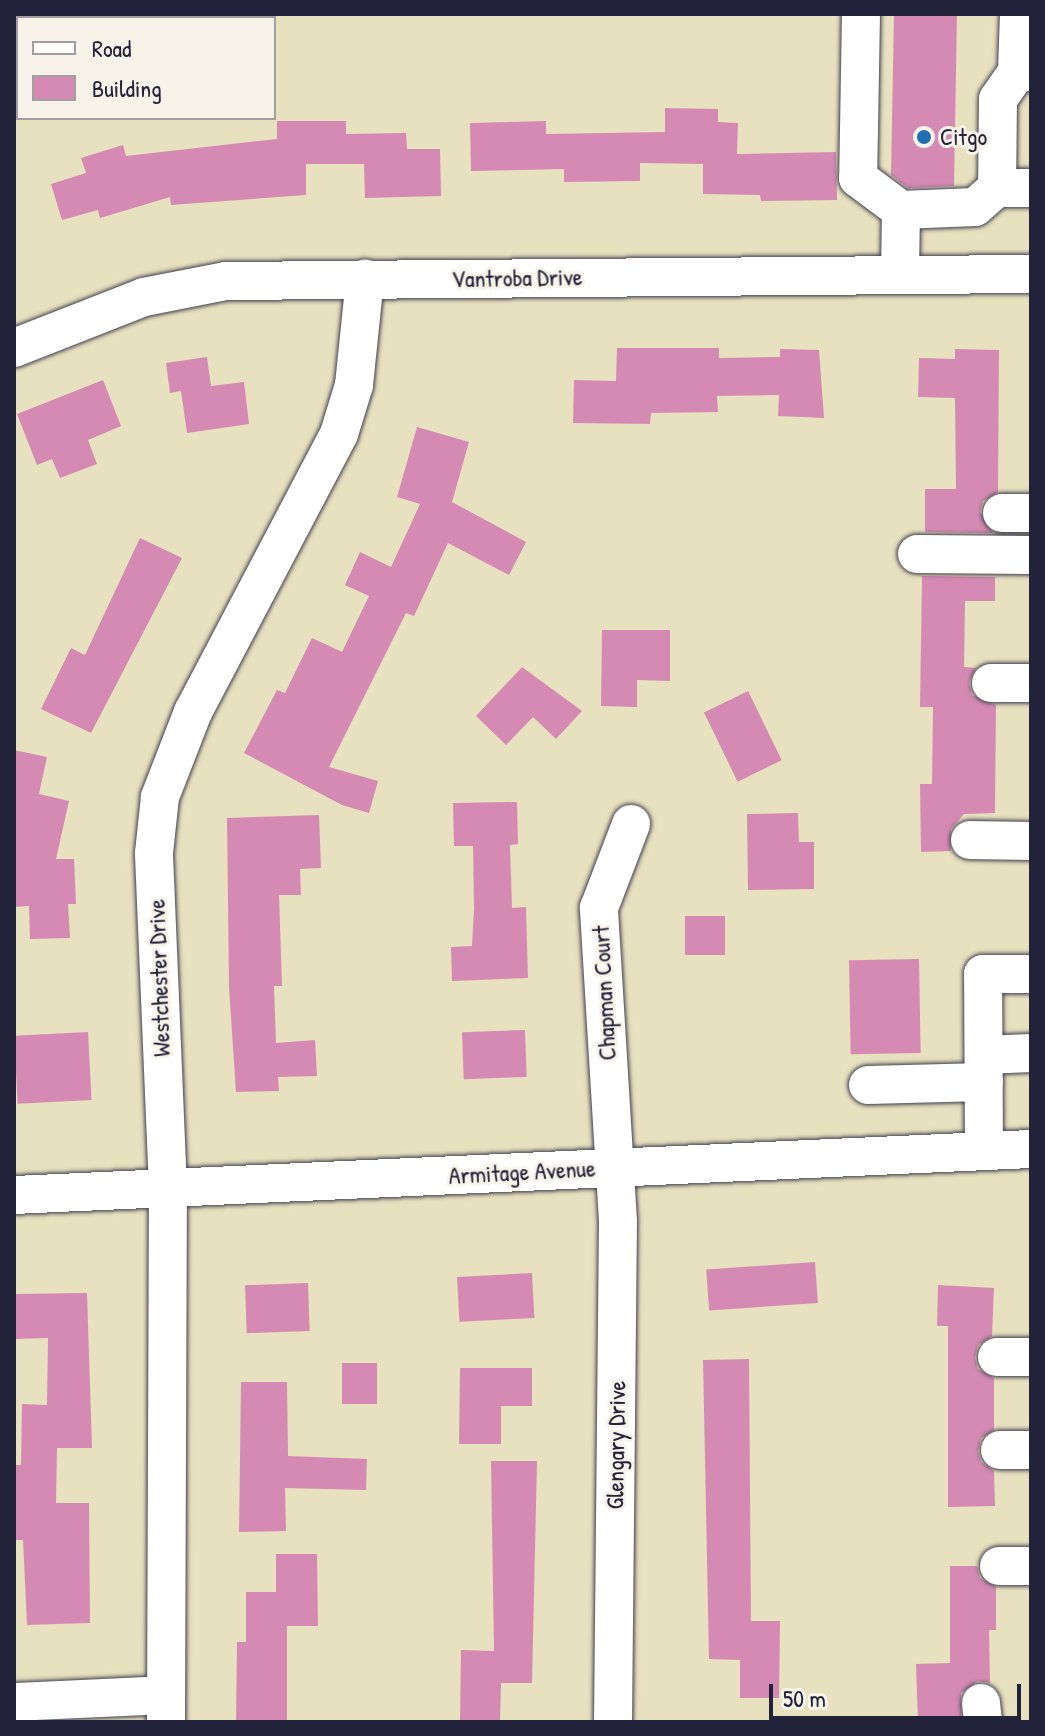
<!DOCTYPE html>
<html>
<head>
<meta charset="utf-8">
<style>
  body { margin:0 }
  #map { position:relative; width:1045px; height:1736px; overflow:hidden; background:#e8e1bf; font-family:"Patrick Hand",sans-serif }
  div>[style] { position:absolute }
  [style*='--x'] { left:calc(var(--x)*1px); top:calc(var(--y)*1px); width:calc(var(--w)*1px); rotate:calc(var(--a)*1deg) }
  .building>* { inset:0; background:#d58ab4; transform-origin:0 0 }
  .roads { filter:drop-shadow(0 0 2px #403f4f) drop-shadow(0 0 2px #403f4f) }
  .minor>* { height:38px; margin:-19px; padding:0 19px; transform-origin:19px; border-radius:19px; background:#fff }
  .dots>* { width:22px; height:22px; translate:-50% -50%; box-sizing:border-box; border:4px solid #f7f3e8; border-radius:50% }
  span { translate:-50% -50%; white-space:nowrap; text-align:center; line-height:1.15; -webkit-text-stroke:6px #f7f3e8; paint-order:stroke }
  .poi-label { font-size:24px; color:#22223b }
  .left { translate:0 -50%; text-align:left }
  .street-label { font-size:24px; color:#22223b }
  .frame { position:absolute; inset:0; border:16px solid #22223b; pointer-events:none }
  .legend { position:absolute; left:16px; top:16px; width:260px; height:104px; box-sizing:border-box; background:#f7f3e8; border:2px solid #a29fa3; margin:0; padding:10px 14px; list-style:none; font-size:24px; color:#22223b }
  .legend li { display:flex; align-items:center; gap:16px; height:40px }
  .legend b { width:40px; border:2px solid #a29fa3 }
  .scale { position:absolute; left:769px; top:1684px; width:252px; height:36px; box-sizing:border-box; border:4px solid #22223b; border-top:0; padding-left:10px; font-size:24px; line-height:28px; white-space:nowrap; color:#22223b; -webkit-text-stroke:6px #f7f3e8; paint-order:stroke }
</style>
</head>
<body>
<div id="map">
  <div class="building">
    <div style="clip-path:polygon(894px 14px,957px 14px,954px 186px,908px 188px,891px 175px)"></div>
    <div style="clip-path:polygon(665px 108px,718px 109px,718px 122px,738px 123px,737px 154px,836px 152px,837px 200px,761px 201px,760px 195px,703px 194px,703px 164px,640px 163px,640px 181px,564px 182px,564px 169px,471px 171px,470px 123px,546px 121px,546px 134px,665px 132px)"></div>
    <div style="clip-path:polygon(277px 121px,346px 121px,346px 134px,406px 133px,407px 149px,440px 149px,441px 196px,365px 198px,364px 164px,306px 164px,306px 195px,171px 205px,170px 197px,100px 218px,98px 210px,62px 220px,51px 184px,86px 173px,81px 158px,123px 145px,126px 156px,277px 139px)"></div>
    <div style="clip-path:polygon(617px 348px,719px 348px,719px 358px,780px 357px,780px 349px,819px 350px,824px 418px,778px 416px,779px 395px,717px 396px,718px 412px,651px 413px,650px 424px,573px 423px,574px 380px,616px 381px)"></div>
    <div style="clip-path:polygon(955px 349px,999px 350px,998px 492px,983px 501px,980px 512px,993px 533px,925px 532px,925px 489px,956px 489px,955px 398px,918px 397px,919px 358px,955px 359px)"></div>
    <div style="clip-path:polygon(207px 357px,211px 386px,244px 382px,249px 424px,187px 433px,181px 391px,170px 393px,166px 363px)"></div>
    <div style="clip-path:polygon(103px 380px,121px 426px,88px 440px,97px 464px,60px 478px,52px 459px,37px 465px,17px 414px)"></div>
    <div style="clip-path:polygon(417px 427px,469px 442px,452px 502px,526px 542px,509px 575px,448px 543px,414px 616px,406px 613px,329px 767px,378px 781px,369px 813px,342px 805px,244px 753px,277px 690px,285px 693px,312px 638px,342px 652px,369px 596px,345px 585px,360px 552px,391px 567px,420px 504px,397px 497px)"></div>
    <div style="clip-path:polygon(140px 538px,182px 558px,91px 733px,41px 709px,71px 648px,85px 655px)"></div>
    <div style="clip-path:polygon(922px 576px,995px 577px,995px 601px,965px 601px,964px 667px,976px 668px,969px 682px,972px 695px,996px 705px,995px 813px,964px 814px,951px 829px,951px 851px,921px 852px,920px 784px,932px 784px,933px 707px,920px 707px)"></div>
    <div style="clip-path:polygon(602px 630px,670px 630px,670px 681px,637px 680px,637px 707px,601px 706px)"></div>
    <div style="clip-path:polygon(522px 667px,582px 711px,556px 739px,533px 717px,506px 745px,476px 716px)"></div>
    <div style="left:748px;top:691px;width:77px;height:49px;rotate:64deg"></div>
    <div style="clip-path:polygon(14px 750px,47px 757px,39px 794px,69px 801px,56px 859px,74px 859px,76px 904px,68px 904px,70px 938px,30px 939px,29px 906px,14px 907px)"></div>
    <div style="clip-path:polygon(517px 802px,518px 844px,510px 845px,512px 908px,526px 907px,528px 978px,452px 981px,451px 947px,472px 946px,474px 909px,473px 846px,454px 846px,453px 803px)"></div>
    <div style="clip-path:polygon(798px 813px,799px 842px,814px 842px,814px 889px,748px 890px,747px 814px)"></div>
    <div style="clip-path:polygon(319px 815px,321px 868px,300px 869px,301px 895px,279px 895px,282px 986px,274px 986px,276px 1043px,315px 1040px,317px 1076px,278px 1077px,279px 1091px,236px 1092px,229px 987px,227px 818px)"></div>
    <div style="left:725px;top:916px;width:39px;height:40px;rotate:90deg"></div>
    <div style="left:919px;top:959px;width:94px;height:70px;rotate:89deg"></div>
    <div style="left:525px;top:1030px;width:47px;height:63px;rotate:88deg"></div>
    <div style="left:88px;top:1032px;width:68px;height:74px;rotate:87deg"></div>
    <div style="left:815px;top:1262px;width:41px;height:109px;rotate:86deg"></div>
    <div style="left:532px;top:1273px;width:45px;height:75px;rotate:87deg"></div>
    <div style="left:308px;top:1283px;width:48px;height:63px;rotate:88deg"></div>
    <div style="clip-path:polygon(938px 1285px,994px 1288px,992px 1336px,978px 1345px,975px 1358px,978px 1369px,994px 1378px,994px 1430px,981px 1438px,978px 1451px,981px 1462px,994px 1471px,995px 1506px,948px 1507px,948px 1326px,937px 1326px)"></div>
    <div style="clip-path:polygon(87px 1293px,92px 1448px,57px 1448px,56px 1503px,89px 1503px,90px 1623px,27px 1625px,23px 1540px,14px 1540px,15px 1465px,21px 1465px,22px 1404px,47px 1405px,48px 1338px,14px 1339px,14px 1294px)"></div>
    <div style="clip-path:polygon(749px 1359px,751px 1621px,780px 1621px,779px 1698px,740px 1698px,740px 1660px,709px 1659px,703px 1360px)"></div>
    <div style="left:342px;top:1363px;width:35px;height:41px"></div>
    <div style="clip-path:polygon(460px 1368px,532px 1368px,532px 1406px,501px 1406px,501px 1444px,459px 1444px)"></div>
    <div style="clip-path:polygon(241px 1382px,287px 1382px,288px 1456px,367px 1459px,366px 1490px,285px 1488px,286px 1531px,239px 1532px)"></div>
    <div style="clip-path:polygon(491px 1461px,537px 1461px,532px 1683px,501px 1683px,500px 1721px,460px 1721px,461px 1650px,494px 1651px)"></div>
    <div style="clip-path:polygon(276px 1554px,317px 1554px,318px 1626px,287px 1626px,287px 1721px,236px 1721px,237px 1642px,246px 1642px,246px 1592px,276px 1592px)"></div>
    <div style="clip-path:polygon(950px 1566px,977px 1566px,980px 1578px,996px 1587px,996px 1630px,989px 1630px,990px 1683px,978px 1681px,961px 1693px,961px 1722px,918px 1722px,916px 1664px,950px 1663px)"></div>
  </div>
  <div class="roads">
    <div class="minor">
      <div style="--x:861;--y:14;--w:164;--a:91"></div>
      <div style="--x:858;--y:178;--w:54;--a:36.7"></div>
      <div style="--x:1019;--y:14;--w:58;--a:92"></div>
      <div style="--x:1017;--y:72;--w:14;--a:0"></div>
      <div style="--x:1017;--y:72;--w:33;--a:125"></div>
      <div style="--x:998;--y:99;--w:89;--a:90.6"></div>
      <div style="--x:997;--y:188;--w:34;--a:0"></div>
      <div style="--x:900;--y:274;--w:64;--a:-89.1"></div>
      <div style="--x:901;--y:210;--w:74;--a:-2.3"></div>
      <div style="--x:975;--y:207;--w:29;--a:-41"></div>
      <div style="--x:14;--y:348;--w:140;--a:-21.4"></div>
      <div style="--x:144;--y:297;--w:84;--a:-11"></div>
      <div style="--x:226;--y:281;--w:805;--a:-0.5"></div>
      <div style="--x:1002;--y:513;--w:29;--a:0"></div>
      <div style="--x:917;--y:554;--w:114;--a:0.5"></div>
      <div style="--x:991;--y:683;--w:40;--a:0"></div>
      <div style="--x:970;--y:840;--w:61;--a:0.9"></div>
      <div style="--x:984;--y:1055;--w:47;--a:-2.4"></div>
      <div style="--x:868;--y:1085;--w:116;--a:-1.5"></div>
      <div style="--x:984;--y:1151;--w:177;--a:-90.3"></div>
      <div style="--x:983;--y:974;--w:48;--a:0"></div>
      <div style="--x:14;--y:1195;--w:1018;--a:-2.59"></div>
      <div style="--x:997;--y:1357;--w:34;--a:0"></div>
      <div style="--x:1000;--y:1450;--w:31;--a:0"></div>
      <div style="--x:999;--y:1566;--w:32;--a:0"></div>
      <div style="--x:14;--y:1702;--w:152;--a:-2.6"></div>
      <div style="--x:981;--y:1703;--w:19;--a:84"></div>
      <div style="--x:166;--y:1722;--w:533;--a:-89.79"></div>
      <div style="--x:168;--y:1189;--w:336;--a:-92.4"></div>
      <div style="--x:154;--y:853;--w:56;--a:-83.9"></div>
      <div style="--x:160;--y:797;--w:91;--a:-68.8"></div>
      <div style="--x:193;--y:712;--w:314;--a:-62.3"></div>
      <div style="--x:339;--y:434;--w:51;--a:-73"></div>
      <div style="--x:354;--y:385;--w:107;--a:-84.1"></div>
      <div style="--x:613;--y:1722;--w:501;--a:-89.43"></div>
      <div style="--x:618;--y:1221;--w:314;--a:-93.5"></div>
      <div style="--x:599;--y:908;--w:90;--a:-69.1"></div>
    </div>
  </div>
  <div class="dots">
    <div style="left:924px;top:137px;background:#1f6fb2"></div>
  </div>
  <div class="poi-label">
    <span class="left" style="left:940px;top:137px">Citgo</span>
  </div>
  <div class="street-label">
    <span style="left:517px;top:278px;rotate:-1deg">Vantroba Drive</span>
    <span style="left:159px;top:978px;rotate:-92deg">Westchester Drive</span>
    <span style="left:604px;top:993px;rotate:-93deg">Chapman Court</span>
    <span style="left:522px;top:1172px;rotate:-3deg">Armitage Avenue</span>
    <span style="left:616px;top:1445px;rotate:-89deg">Glengary Drive</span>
  </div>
  <div class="frame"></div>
  <ul class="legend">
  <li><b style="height:10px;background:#fff"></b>Road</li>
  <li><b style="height:22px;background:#d58ab4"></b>Building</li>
  </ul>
  <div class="scale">50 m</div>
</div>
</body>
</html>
